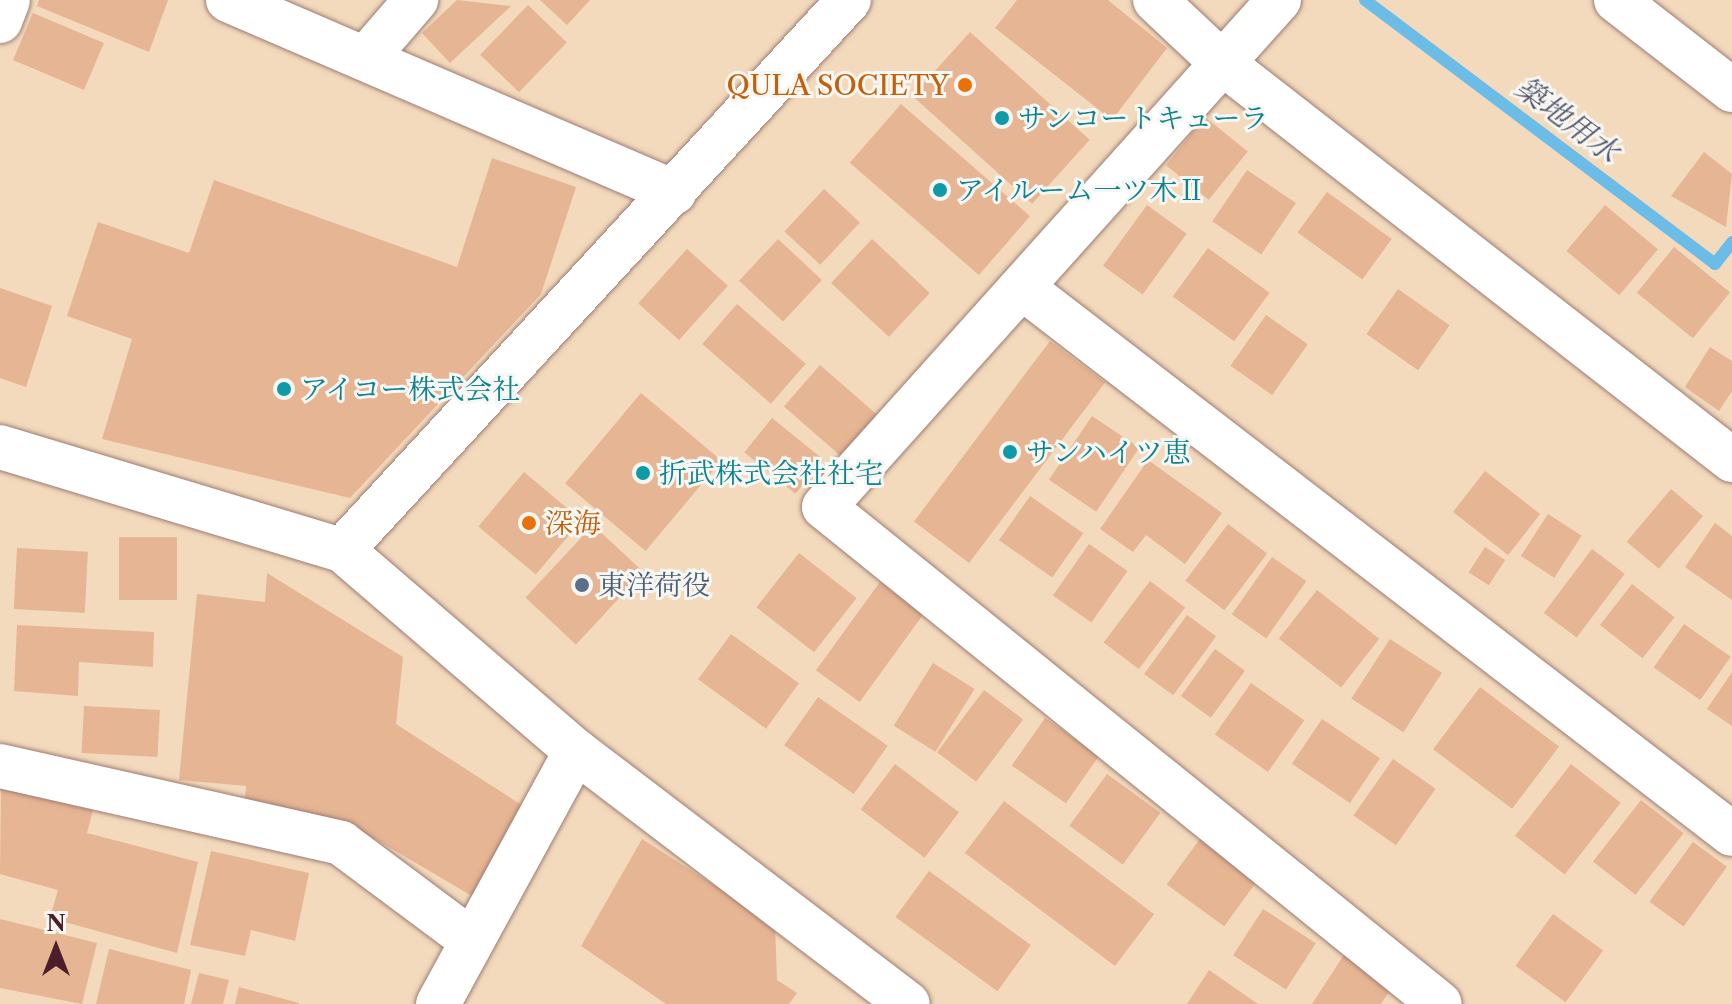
<!DOCTYPE html>
<html>
<head>
<meta charset="utf-8">
<style>
  body { margin:0 }
  #map { position:relative; width:1732px; height:1004px; overflow:hidden; background:#f3dabc; font-family:"Libre Caslon Text","Noto Serif JP",serif }
  div>[style] { position:absolute }
  [style*='--x'] { left:calc(var(--x)*1px); top:calc(var(--y)*1px); width:calc(var(--w)*1px); rotate:calc(var(--a)*1deg) }
  .stream>* { height:12px; margin:-6px; padding:0 6px; transform-origin:6px; border-radius:6px; background:#6bbde7 }
  .building>* { inset:0; background:#e6b593; transform-origin:0 0 }
  .roads { filter:drop-shadow(0 0 2px #9e7c74) drop-shadow(0 0 2px #9e7c74) }
  .minor>* { height:44px; margin:-22px; padding:0 22px; transform-origin:22px; border-radius:22px; background:#fff }
  .dots>* { width:22px; height:22px; translate:-50% -50%; box-sizing:border-box; border:4px solid #f6f6f2; border-radius:50% }
  span { translate:-50% -50%; white-space:nowrap; text-align:center; line-height:1.15; -webkit-text-stroke:6px #f6f6f2; paint-order:stroke }
  .food-label { font-size:28px; color:#c56008 }
  .right { translate:-100% -50%; text-align:right }
  .left { translate:0 -50%; text-align:left }
  .culture-label { font-size:28px; color:#0d838f }
  .service-label { font-size:28px; color:#4e5e75 }
  .water-label { font-size:30px; color:#56566d; font-style:italic }
  .north { position:absolute; left:16px; top:908px; width:80px; height:80px; -webkit-text-stroke:6px #f6f6f2; paint-order:stroke; rotate:0deg; font-size:22px; font-weight:700; line-height:32px; text-align:center; color:#4a1f2b }
  .north::after { content:''; display:block; margin:auto; width:28px; height:36px; background:#4a1f2b; clip-path:polygon(50% 0,100% 100%,50% 72%,0 100%) }
</style>
</head>
<body>
<div id="map">
  <div class="stream">
    <div style="--x:1365;--y:0;--w:438;--a:37"></div>
    <div style="--x:1715;--y:264;--w:28;--a:-52"></div>
  </div>
  <div class="building">
    <div style="clip-path:polygon(39px 0,168px 0,149px 52px,37px 6px)"></div>
    <div style="clip-path:polygon(457px 0,511px 6px,450px 63px,422px 33px)"></div>
    <div style="clip-path:polygon(540px 0,590px 0,567px 25px)"></div>
    <div style="clip-path:polygon(1017px 0,1108px 0,1167px 48px,1112px 120px,995px 28px)"></div>
    <div style="left:528px;top:5px;width:54px;height:69px;rotate:44deg"></div>
    <div style="left:33px;top:13px;width:77px;height:51px;rotate:23deg"></div>
    <div style="left:970px;top:32px;width:161px;height:86px;rotate:42deg"></div>
    <div style="left:901px;top:104px;width:171px;height:78px;rotate:41deg"></div>
    <div style="left:1205px;top:117px;width:55px;height:62px;rotate:39deg"></div>
    <div style="clip-path:polygon(1704px 152px,1732px 174px,1726px 227px,1671px 196px)"></div>
    <div style="clip-path:polygon(492px 158px,576px 187px,541px 294px,350px 498px,102px 439px,132px 339px,67px 316px,98px 222px,189px 253px,214px 180px,457px 267px)"></div>
    <div style="left:1247px;top:170px;width:59px;height:62px;rotate:34deg"></div>
    <div style="left:824px;top:189px;width:49px;height:58px;rotate:43deg"></div>
    <div style="left:1327px;top:192px;width:80px;height:50px;rotate:36deg"></div>
    <div style="left:1147px;top:205px;width:49px;height:75px;rotate:36deg"></div>
    <div style="left:1605px;top:205px;width:69px;height:60px;rotate:40deg"></div>
    <div style="left:778px;top:239px;width:60px;height:57px;rotate:43deg"></div>
    <div style="left:872px;top:239px;width:79px;height:60px;rotate:43deg"></div>
    <div style="left:1674px;top:247px;width:72px;height:59px;rotate:39deg"></div>
    <div style="left:1208px;top:248px;width:76px;height:60px;rotate:36deg"></div>
    <div style="left:687px;top:249px;width:55px;height:73px;rotate:42deg"></div>
    <div style="clip-path:polygon(0 288px,52px 306px,26px 387px,0 378px)"></div>
    <div style="left:1398px;top:289px;width:63px;height:55px;rotate:35deg"></div>
    <div style="left:737px;top:304px;width:91px;height:53px;rotate:41deg"></div>
    <div style="left:1266px;top:315px;width:51px;height:62px;rotate:35deg"></div>
    <div style="left:1050px;top:341px;width:69px;height:226px;rotate:37deg"></div>
    <div style="clip-path:polygon(1710px 347px,1732px 361px,1732px 391px,1719px 411px,1685px 387px)"></div>
    <div style="left:820px;top:365px;width:75px;height:55px;rotate:41deg"></div>
    <div style="left:641px;top:393px;width:105px;height:118px;rotate:40deg"></div>
    <div style="left:1092px;top:416px;width:57px;height:77px;rotate:34deg"></div>
    <div style="left:772px;top:418px;width:66px;height:44px;rotate:39deg"></div>
    <div style="clip-path:polygon(1148px 460px,1222px 513px,1185px 564px,1146px 535px,1133px 552px,1100px 529px)"></div>
    <div style="left:1485px;top:471px;width:70px;height:52px;rotate:38deg"></div>
    <div style="left:524px;top:472px;width:75px;height:71px;rotate:40deg"></div>
    <div style="left:1671px;top:489px;width:42px;height:69px;rotate:40deg"></div>
    <div style="left:1030px;top:496px;width:65px;height:54px;rotate:35deg"></div>
    <div style="left:1548px;top:514px;width:40px;height:50px;rotate:33deg"></div>
    <div style="clip-path:polygon(1715px 523px,1732px 536px,1732px 600px,1685px 567px)"></div>
    <div style="left:1228px;top:524px;width:49px;height:71px;rotate:37deg"></div>
    <div style="left:593px;top:525px;width:69px;height:99px;rotate:43deg"></div>
    <div style="left:119px;top:537px;width:58px;height:63px"></div>
    <div style="left:1089px;top:544px;width:47px;height:63px;rotate:35deg"></div>
    <div style="left:1485px;top:547px;width:24px;height:30px;rotate:33deg"></div>
    <div style="left:17px;top:548px;width:71px;height:61px;rotate:3deg"></div>
    <div style="left:1592px;top:549px;width:41px;height:80px;rotate:37deg"></div>
    <div style="left:799px;top:553px;width:73px;height:69px;rotate:38deg"></div>
    <div style="left:1272px;top:557px;width:42px;height:70px;rotate:35deg"></div>
    <div style="clip-path:polygon(267px 573px,403px 657px,396px 724px,534px 813px,484px 903px,346px 822px,245px 799px,246px 786px,179px 780px,197px 594px,265px 602px)"></div>
    <div style="left:1150px;top:581px;width:44px;height:77px;rotate:37deg"></div>
    <div style="left:880px;top:582px;width:54px;height:109px;rotate:36deg"></div>
    <div style="left:1632px;top:584px;width:54px;height:52px;rotate:38deg"></div>
    <div style="left:1317px;top:590px;width:79px;height:62px;rotate:38deg"></div>
    <div style="left:1187px;top:615px;width:36px;height:73px;rotate:36deg"></div>
    <div style="left:1684px;top:624px;width:57px;height:53px;rotate:35deg"></div>
    <div style="clip-path:polygon(17px 625px,154px 632px,153px 667px,79px 662px,78px 696px,14px 691px)"></div>
    <div style="left:731px;top:634px;width:84px;height:56px;rotate:36deg"></div>
    <div style="left:1390px;top:639px;width:62px;height:71px;rotate:33deg"></div>
    <div style="left:1215px;top:649px;width:37px;height:58px;rotate:36deg"></div>
    <div style="left:933px;top:663px;width:49px;height:74px;rotate:32deg"></div>
    <div style="clip-path:polygon(1732px 672px,1732px 726px,1707px 709px)"></div>
    <div style="left:1251px;top:683px;width:65px;height:63px;rotate:35deg"></div>
    <div style="left:1480px;top:687px;width:99px;height:78px;rotate:37deg"></div>
    <div style="left:984px;top:690px;width:49px;height:78px;rotate:37deg"></div>
    <div style="left:818px;top:697px;width:85px;height:59px;rotate:35deg"></div>
    <div style="left:84px;top:706px;width:76px;height:47px;rotate:3deg"></div>
    <div style="left:1045px;top:718px;width:66px;height:58px;rotate:35deg"></div>
    <div style="left:1322px;top:719px;width:70px;height:54px;rotate:34deg"></div>
    <div style="left:1393px;top:759px;width:52px;height:69px;rotate:35deg"></div>
    <div style="left:895px;top:764px;width:80px;height:57px;rotate:37deg"></div>
    <div style="left:1571px;top:764px;width:63px;height:91px;rotate:38deg"></div>
    <div style="left:1107px;top:774px;width:66px;height:64px;rotate:36deg"></div>
    <div style="clip-path:polygon(1px 787px,93px 810px,87px 833px,198px 862px,177px 953px,50px 918px,58px 890px,0 874px)"></div>
    <div style="left:1641px;top:800px;width:54px;height:78px;rotate:38deg"></div>
    <div style="left:1004px;top:801px;width:188px;height:65px;rotate:37deg"></div>
    <div style="left:1202px;top:836px;width:71px;height:60px;rotate:36deg"></div>
    <div style="clip-path:polygon(642px 839px,775px 924px,777px 980px,797px 993px,789px 1004px,666px 1004px,581px 946px)"></div>
    <div style="left:1693px;top:842px;width:42px;height:74px;rotate:36deg"></div>
    <div style="clip-path:polygon(211px 851px,309px 873px,295px 941px,251px 930px,245px 956px,190px 945px)"></div>
    <div style="left:929px;top:871px;width:126px;height:57px;rotate:36deg"></div>
    <div style="left:1263px;top:909px;width:63px;height:55px;rotate:33deg"></div>
    <div style="left:1553px;top:914px;width:62px;height:64px;rotate:36deg"></div>
    <div style="clip-path:polygon(0 919px,97px 943px,82px 1004px,0 988px)"></div>
    <div style="clip-path:polygon(109px 949px,191px 970px,184px 1004px,96px 1004px)"></div>
    <div style="clip-path:polygon(1347px 950px,1396px 981px,1381px 1004px,1312px 1004px)"></div>
    <div style="clip-path:polygon(1209px 970px,1258px 1004px,1187px 1004px)"></div>
    <div style="clip-path:polygon(199px 973px,229px 980px,223px 1004px,191px 1004px)"></div>
    <div style="clip-path:polygon(239px 987px,299px 1003px,299px 1004px,235px 1004px)"></div>
  </div>
  <div class="roads">
    <div class="minor">
      <div style="--x:228;--y:0;--w:486;--a:23.3"></div>
      <div style="--x:1155;--y:0;--w:91;--a:43.2"></div>
      <div style="--x:1221;--y:62;--w:648;--a:37.91"></div>
      <div style="--x:1279;--y:0;--w:681;--a:131.91"></div>
      <div style="--x:824;--y:507;--w:791;--a:38.9"></div>
      <div style="--x:1616;--y:0;--w:147;--a:37.8"></div>
      <div style="--x:0;--y:21;--w:22;--a:-69"></div>
      <div style="--x:366;--y:58;--w:77;--a:-49.2"></div>
      <div style="--x:1024;--y:289;--w:893;--a:37.59"></div>
      <div style="--x:0;--y:447;--w:357;--a:16.8"></div>
      <div style="--x:342;--y:550;--w:308;--a:40.7"></div>
      <div style="--x:576;--y:751;--w:417;--a:37.3"></div>
      <div style="--x:342;--y:550;--w:748;--a:-47.33"></div>
      <div style="--x:0;--y:766;--w:350;--a:12.7"></div>
      <div style="--x:341;--y:843;--w:162;--a:36.7"></div>
      <div style="--x:438;--y:1004;--w:288;--a:-61.4"></div>
    </div>
  </div>
  <div class="dots">
    <div style="left:965px;top:85px;background:#e8710a"></div>
    <div style="left:1002px;top:118px;background:#0f9aa8"></div>
    <div style="left:940px;top:190px;background:#0f9aa8"></div>
    <div style="left:284px;top:389px;background:#0f9aa8"></div>
    <div style="left:1010px;top:452px;background:#0f9aa8"></div>
    <div style="left:643px;top:473px;background:#0f9aa8"></div>
    <div style="left:529px;top:523px;background:#e8710a"></div>
    <div style="left:582px;top:585px;background:#5c6f8a"></div>
  </div>
  <div class="food-label">
    <span class="right" style="left:949px;top:85px">QULA SOCIETY</span>
    <span class="left" style="left:545px;top:523px">深海</span>
  </div>
  <div class="culture-label">
    <span class="left" style="left:1018px;top:118px">サンコートキューラ</span>
    <span class="left" style="left:956px;top:190px">アイルーム一ツ木Ⅱ</span>
    <span class="left" style="left:300px;top:389px">アイコー株式会社</span>
    <span class="left" style="left:1026px;top:452px">サンハイツ恵</span>
    <span class="left" style="left:659px;top:473px">折武株式会社社宅</span>
  </div>
  <div class="service-label">
    <span class="left" style="left:598px;top:585px">東洋荷役</span>
  </div>
  <div class="water-label">
    <span style="left:1567px;top:120px;rotate:37deg">築地用水</span>
  </div>
  <div class="north">N</div>
</div>
</body>
</html>
